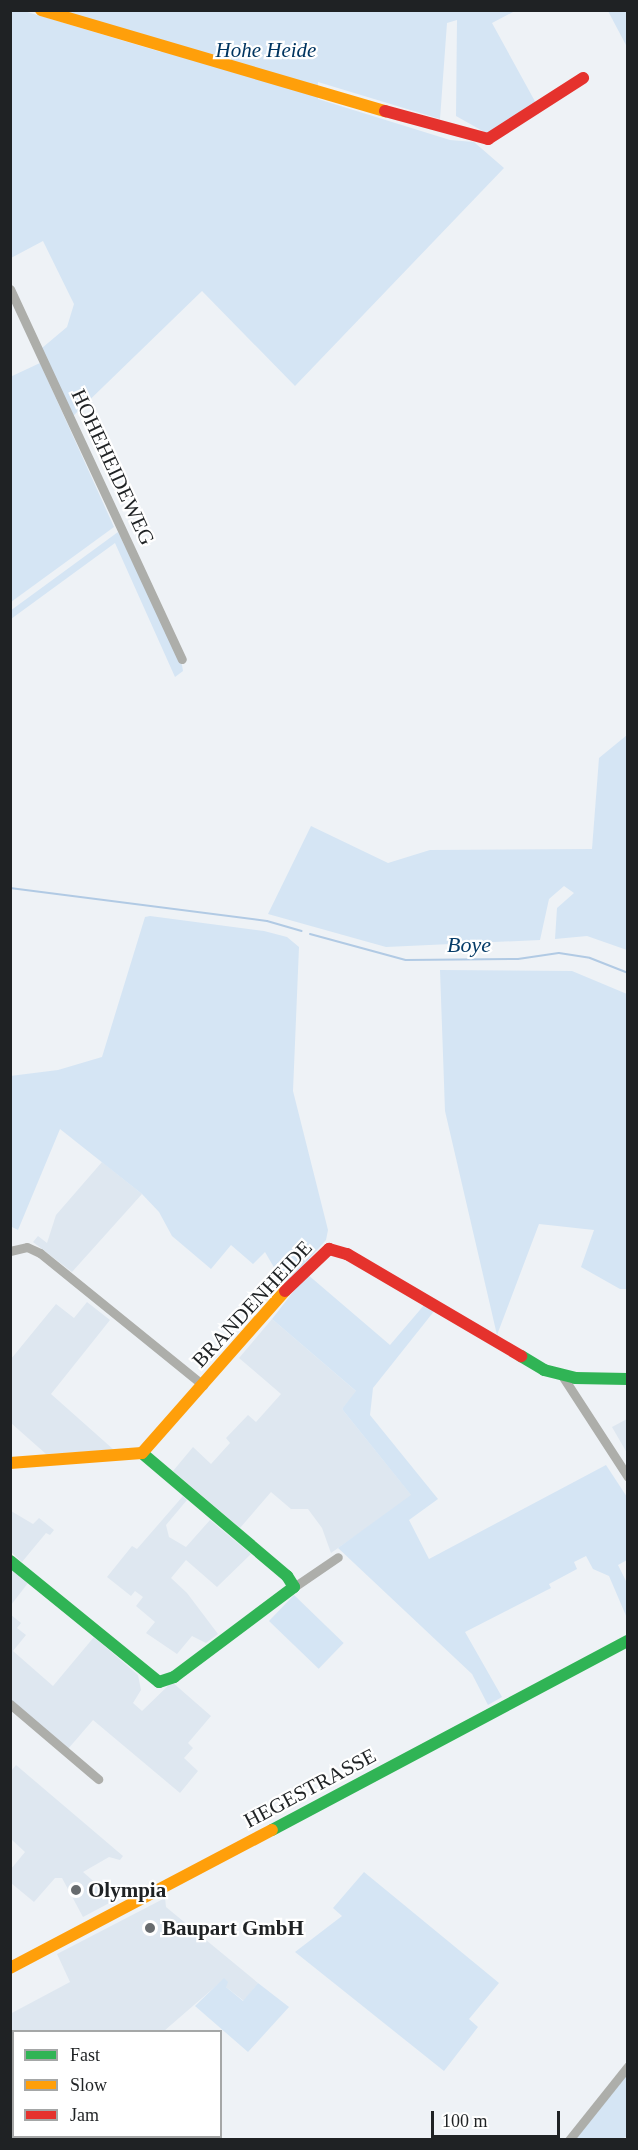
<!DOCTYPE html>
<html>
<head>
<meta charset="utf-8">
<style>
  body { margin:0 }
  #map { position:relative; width:638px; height:2150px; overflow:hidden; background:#eef2f6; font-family:"Times New Roman",serif }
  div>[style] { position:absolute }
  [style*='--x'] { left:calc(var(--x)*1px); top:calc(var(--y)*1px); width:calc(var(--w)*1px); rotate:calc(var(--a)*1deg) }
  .built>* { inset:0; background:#dee7f0 }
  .green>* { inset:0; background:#d5e5f4; transform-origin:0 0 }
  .stream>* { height:2px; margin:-1px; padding:0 1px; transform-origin:1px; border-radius:1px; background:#b1cae4 }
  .street>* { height:9px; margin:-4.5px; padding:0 4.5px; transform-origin:4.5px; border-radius:4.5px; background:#adaeaa }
  .fast>* { height:12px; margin:-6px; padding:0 6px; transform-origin:6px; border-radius:6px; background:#30b455 }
  .slow>* { height:12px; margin:-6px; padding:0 6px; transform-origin:6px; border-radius:6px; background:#ff9f0a }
  .jam>* { height:12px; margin:-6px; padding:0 6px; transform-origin:6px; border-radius:6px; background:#e5322d }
  .dots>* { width:16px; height:16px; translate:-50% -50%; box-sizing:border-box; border:3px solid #fff; border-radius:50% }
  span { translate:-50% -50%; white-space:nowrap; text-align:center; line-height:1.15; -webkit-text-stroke:4.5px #fff; paint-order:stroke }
  .park-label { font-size:21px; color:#003560; font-style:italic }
  .street-label { font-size:21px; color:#1f2224 }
  .poi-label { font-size:21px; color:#1f2224; font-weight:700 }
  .left { translate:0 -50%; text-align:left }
  .water-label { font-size:22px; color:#063c68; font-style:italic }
  .frame { position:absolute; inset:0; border:12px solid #1f2224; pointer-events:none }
  .legend { position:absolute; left:12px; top:2030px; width:210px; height:108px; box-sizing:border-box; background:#fff; border:2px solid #a5a7a7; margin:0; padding:8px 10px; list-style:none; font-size:18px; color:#1f2224 }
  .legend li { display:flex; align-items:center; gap:12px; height:30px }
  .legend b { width:30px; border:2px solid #a5a7a7 }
  .scale { position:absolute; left:431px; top:2111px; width:129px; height:27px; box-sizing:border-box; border:3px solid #1f2224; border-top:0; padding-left:8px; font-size:18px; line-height:21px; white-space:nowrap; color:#1f2224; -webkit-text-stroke:4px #fff; paint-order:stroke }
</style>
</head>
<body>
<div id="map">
  <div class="built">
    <div style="clip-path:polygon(102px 1162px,142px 1194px,72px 1272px,33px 1242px,38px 1236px,47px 1243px,56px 1215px)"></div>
    <div style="clip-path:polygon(87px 1302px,110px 1320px,51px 1394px,114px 1450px,46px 1454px,11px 1423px,11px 1359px,56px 1304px,74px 1318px)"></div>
    <div style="clip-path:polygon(272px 1319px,357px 1392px,342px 1409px,412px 1496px,331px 1553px,322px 1528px,308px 1509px,291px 1509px,271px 1492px,240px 1528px,173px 1471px,193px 1447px,211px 1464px,230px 1443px,226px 1438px,248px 1415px,256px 1422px,281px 1394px,239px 1358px)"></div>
    <div style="clip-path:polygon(627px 1419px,627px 1453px,612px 1427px)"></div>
    <div style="clip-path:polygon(183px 1496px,187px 1500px,166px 1525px,169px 1537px,186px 1547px,210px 1520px,251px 1554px,217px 1587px,186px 1560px,171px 1578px,187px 1593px,218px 1634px,206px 1643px,192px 1636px,177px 1654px,146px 1633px,155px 1622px,136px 1606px,143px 1597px,135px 1591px,131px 1596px,107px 1577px,132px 1546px,137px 1549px)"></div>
    <div style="clip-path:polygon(11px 1511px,33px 1524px,39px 1518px,54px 1530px,50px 1535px,46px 1533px,22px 1562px,11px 1552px)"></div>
    <div style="clip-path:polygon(11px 1568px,28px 1583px,11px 1605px)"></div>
    <div style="clip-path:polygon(10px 1614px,21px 1623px,17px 1628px,26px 1635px,13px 1651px,53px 1686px,94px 1637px,138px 1675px,141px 1690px,133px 1703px,142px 1711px,172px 1682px,211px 1716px,188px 1743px,193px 1748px,184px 1758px,198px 1771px,180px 1793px,93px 1720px,68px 1749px,11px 1700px)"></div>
    <div style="clip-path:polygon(16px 1765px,123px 1856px,120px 1860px,109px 1857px,83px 1872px,115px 1900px,83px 1917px,62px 1878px,55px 1878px,34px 1902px,11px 1883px,11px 1869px,25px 1852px,11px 1839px,11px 1771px)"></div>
    <div style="clip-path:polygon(165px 1898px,166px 1907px,258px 1983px,244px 2001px,226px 1987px,224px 1979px,164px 2031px,14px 2032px,13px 2045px,11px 2043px,10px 2014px,70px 1982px,57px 1954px)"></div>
  </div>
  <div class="green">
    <div style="clip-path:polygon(11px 11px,24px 11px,161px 52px,156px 39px,58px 11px,515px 11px,492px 23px,537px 105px,488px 134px,456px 116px,457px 20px,447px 23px,440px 119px,318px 82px,318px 99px,450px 140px,474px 142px,504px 168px,295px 386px,202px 291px,72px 417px,42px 348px,67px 327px,74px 304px,43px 241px,11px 258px)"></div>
    <div style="clip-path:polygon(608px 11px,627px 11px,627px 47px)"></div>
    <div style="clip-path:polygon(40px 363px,114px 527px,11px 602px,10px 377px)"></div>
    <div style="clip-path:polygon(118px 532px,182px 665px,183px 671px,175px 677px,115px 543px,11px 619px,10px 611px)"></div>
    <div style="clip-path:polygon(627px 735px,627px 950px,587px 936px,555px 939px,557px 908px,574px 893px,564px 886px,549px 899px,540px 940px,386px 947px,268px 914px,311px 826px,388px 863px,430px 850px,592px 849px,599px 758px)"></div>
    <div style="clip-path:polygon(150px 916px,264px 931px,287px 937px,299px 947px,293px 1091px,328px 1230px,326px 1240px,285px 1286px,265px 1252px,253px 1264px,231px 1245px,211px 1269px,172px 1236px,159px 1212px,142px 1194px,60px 1129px,18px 1230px,12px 1227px,11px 1233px,10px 1076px,58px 1070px,102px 1057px,145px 917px)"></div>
    <div style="clip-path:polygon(440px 970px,572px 971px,627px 994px,627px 1289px,620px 1289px,581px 1267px,594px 1230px,539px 1224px,497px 1335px,445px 1111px)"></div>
    <div style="clip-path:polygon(307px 1274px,390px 1345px,425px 1304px,435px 1310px,373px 1388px,370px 1415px,438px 1499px,409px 1520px,429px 1559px,606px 1465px,627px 1497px,627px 1560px,618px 1565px,627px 1583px,627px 1618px,609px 1576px,593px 1569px,586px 1556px,574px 1562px,577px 1569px,549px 1584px,551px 1588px,465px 1632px,502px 1697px,488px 1705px,472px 1674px,338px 1548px,411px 1495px,342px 1409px,356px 1391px,272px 1319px)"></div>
    <div style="left:294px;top:1595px;width:69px;height:36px;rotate:44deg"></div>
    <div style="clip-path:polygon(364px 1872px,499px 1983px,469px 2019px,478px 2027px,444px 2071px,295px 1952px,342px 1916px,333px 1908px)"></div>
    <div style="clip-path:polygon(224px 1978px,228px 1982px,226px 1987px,243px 2001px,258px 1983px,289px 2007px,248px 2052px,195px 2006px)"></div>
    <div style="clip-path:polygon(627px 2073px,627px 2136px,622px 2139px,575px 2140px)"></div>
    <div style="clip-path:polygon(10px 2083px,14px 2136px,89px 2139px,11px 2139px)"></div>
  </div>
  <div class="stream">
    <div style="--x:10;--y:888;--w:259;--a:7.3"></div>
    <div style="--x:267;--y:921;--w:36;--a:16"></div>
    <div style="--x:310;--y:934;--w:99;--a:15.2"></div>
    <div style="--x:406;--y:960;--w:112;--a:-0.5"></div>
    <div style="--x:518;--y:959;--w:41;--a:-8.3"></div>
    <div style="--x:559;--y:953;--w:31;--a:9"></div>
    <div style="--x:590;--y:958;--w:41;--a:21.5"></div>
  </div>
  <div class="street">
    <div style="--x:10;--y:289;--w:408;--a:65.1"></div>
    <div style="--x:10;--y:1251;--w:17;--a:-13"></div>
    <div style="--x:27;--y:1247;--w:14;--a:25"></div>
    <div style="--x:40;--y:1253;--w:210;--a:39"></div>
    <div style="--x:563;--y:1377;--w:119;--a:57"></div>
    <div style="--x:294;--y:1587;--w:53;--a:-34.3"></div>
    <div style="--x:10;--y:1704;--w:116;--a:40.4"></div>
    <div style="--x:569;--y:2140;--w:95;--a:-51.4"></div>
  </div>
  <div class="fast">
    <div style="--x:521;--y:1356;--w:27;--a:31"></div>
    <div style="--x:544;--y:1370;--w:32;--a:14"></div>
    <div style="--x:575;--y:1378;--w:53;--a:1.1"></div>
    <div style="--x:10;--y:1561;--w:192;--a:39.1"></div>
    <div style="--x:159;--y:1682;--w:16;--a:-18"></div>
    <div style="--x:174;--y:1677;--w:150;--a:-36.9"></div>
    <div style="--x:294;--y:1587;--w:13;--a:-122"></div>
    <div style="--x:287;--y:1576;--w:190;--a:-139.7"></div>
    <div style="--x:272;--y:1830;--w:403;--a:-28"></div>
    <div style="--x:10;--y:2061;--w:4;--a:27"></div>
    <div style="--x:108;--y:2136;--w:6;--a:45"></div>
  </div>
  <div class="slow">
    <div style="--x:41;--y:10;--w:359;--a:16.4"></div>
    <div style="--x:10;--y:1463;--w:132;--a:-4.3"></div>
    <div style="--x:142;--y:1453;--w:216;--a:-48.6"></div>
    <div style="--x:10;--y:1968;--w:296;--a:-27.8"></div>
  </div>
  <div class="jam">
    <div style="--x:385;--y:111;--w:107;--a:15.2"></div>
    <div style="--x:488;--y:139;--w:113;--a:-32.7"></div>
    <div style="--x:285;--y:1291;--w:61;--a:-43.7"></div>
    <div style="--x:329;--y:1249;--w:19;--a:16"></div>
    <div style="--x:347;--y:1254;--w:202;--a:30.4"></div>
  </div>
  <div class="dots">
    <div style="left:76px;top:1890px;background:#676b6e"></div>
    <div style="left:150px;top:1928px;background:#676b6e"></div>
  </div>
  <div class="park-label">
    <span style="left:266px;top:50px">Hohe Heide</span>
  </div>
  <div class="street-label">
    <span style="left:113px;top:467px;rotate:65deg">HOHEHEIDEWEG</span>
    <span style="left:252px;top:1304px;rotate:-47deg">BRANDENHEIDE</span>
    <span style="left:310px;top:1788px;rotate:-28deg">HEGESTRASSE</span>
  </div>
  <div class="poi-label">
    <span class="left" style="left:88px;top:1890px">Olympia</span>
    <span class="left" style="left:162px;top:1928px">Baupart GmbH</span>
  </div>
  <div class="water-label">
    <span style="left:469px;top:945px">Boye</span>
  </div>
  <div class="frame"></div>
  <ul class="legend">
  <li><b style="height:8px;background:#30b455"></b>Fast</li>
  <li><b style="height:8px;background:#ff9f0a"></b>Slow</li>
  <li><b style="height:8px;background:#e5322d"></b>Jam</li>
  </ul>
  <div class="scale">100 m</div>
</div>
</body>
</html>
